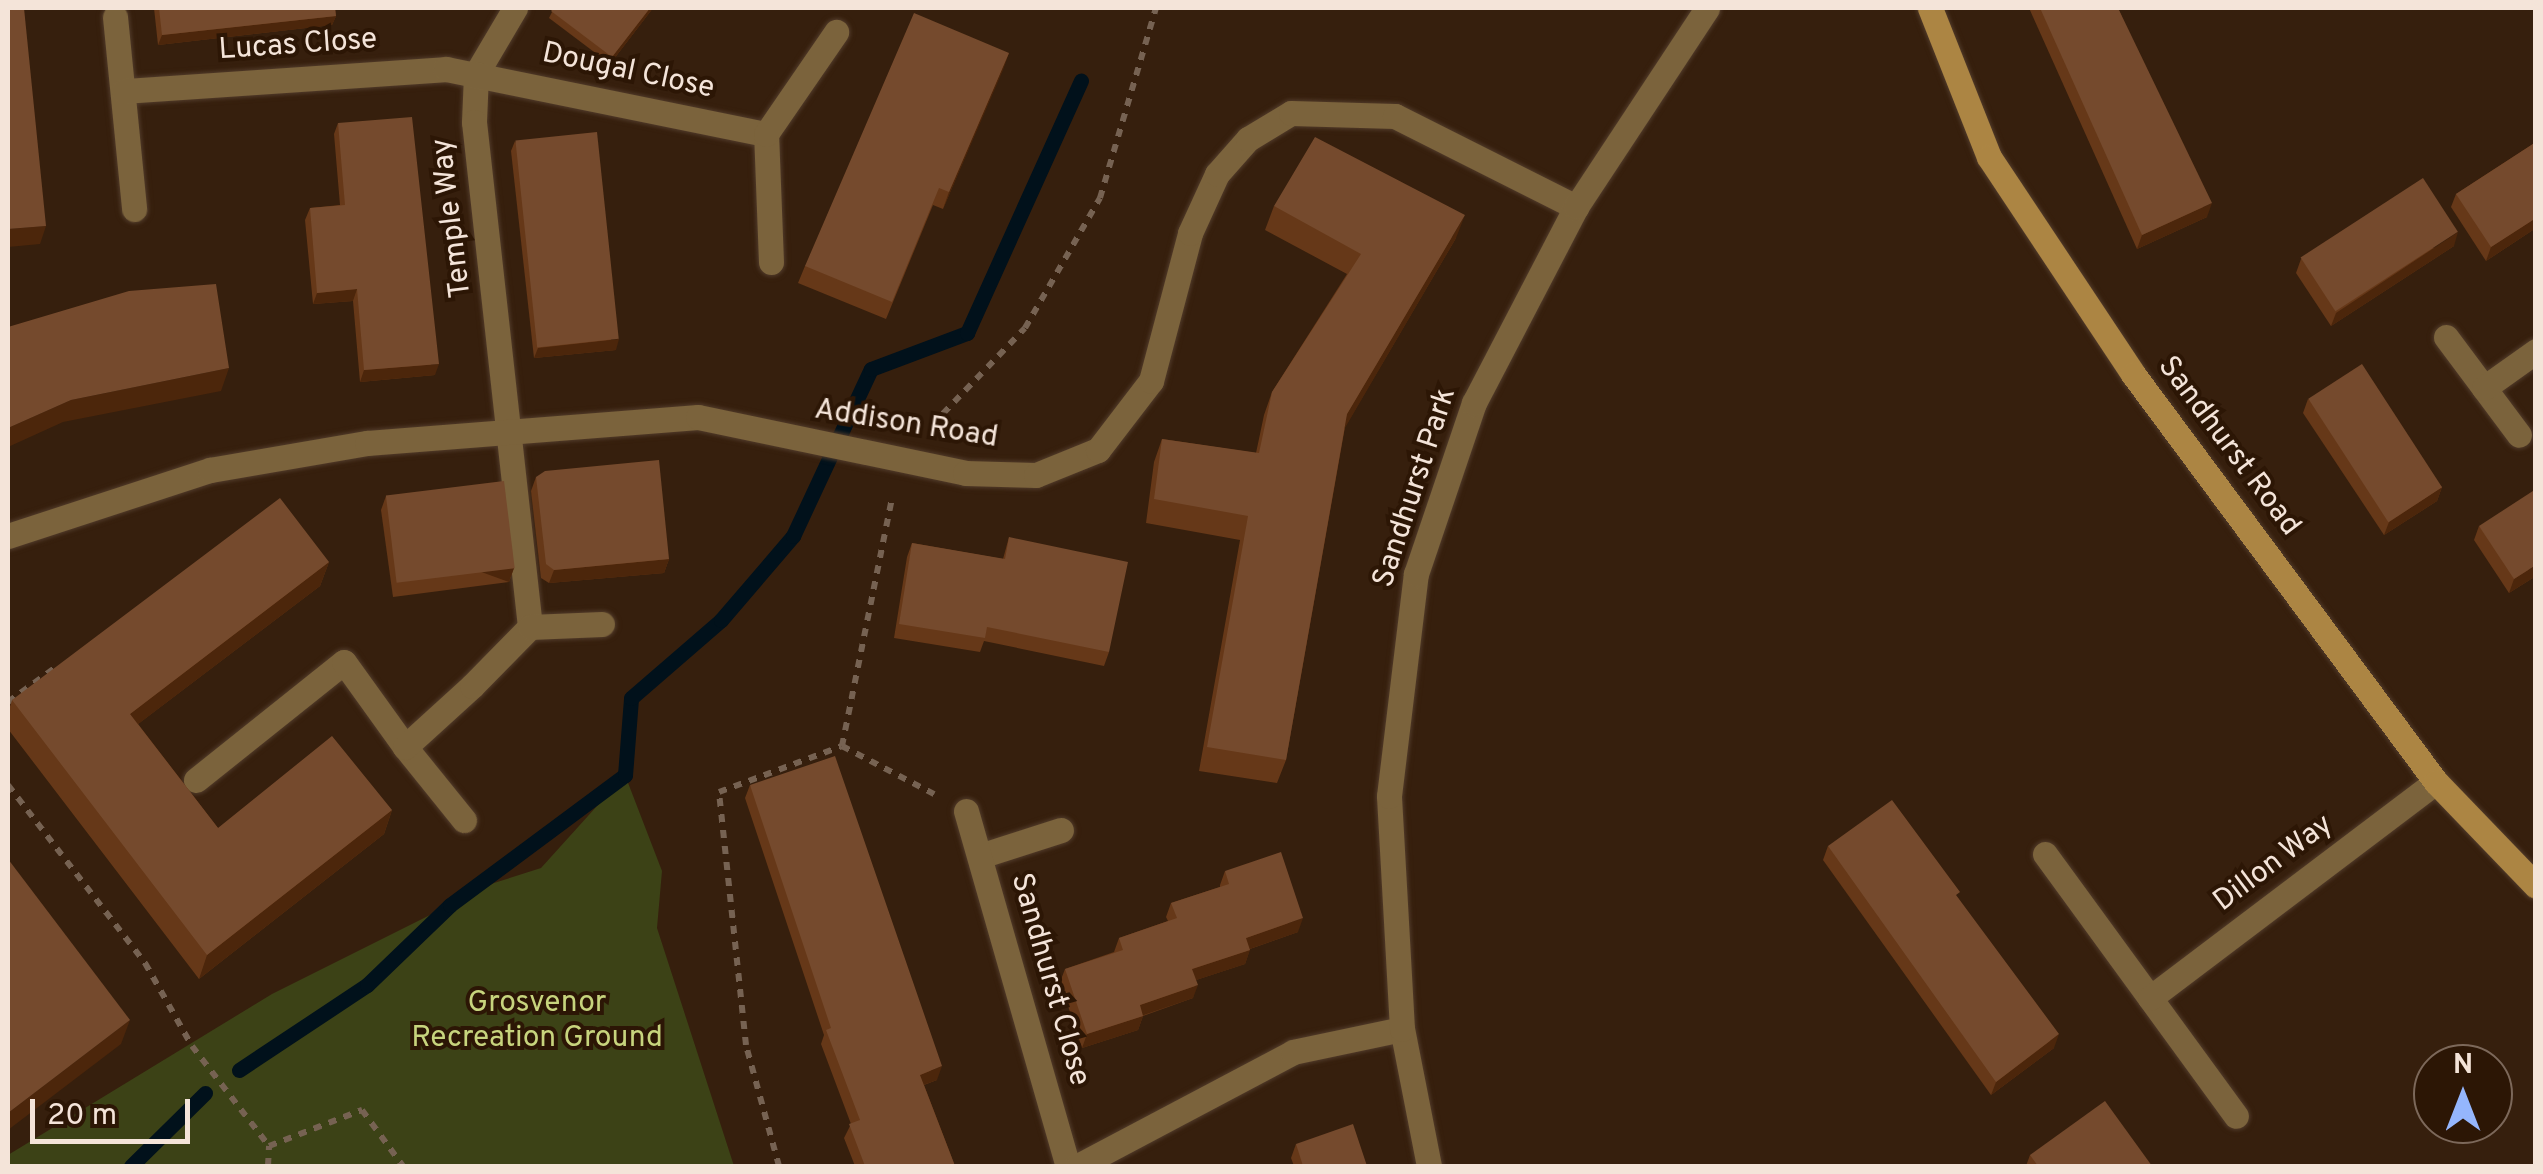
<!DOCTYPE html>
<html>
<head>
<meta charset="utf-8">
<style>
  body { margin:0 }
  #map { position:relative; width:2543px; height:1174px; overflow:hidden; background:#361f0d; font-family:Overpass,sans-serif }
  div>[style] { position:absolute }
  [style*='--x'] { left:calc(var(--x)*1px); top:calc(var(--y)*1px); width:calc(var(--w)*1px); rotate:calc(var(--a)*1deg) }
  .green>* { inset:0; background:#3c4216 }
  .stream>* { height:15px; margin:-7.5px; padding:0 7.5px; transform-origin:7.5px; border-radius:7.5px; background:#01111b }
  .path>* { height:6px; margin-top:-3px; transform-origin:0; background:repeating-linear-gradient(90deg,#766252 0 8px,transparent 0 16px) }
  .roads { filter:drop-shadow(0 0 2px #513b2a) drop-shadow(0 0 2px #513b2a) }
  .lane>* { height:25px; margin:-12.5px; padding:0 12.5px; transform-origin:12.5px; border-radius:12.5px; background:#7b633c }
  .street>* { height:25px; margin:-12.5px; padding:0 12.5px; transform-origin:12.5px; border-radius:12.5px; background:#7b633c }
  .secondary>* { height:25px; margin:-12.5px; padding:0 12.5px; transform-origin:12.5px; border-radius:12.5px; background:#ac8543 }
  .wall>* { inset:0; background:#663818 }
  .shaded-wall>* { inset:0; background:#4c260b; transform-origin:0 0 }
  .building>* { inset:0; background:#754a2d; transform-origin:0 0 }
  span { translate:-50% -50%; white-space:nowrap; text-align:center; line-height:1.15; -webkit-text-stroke:8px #2c1605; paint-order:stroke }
  .street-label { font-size:30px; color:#f4e4d9 }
  .park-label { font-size:30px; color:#c7d47d }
  .frame { position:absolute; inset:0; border:10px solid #f4e4d9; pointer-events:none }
  .north { position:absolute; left:2413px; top:1044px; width:100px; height:100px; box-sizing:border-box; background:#2c1605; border:2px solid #7c685a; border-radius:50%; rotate:0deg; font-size:28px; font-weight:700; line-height:40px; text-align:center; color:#f4e4d9 }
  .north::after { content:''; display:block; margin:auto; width:35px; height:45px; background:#95b6fd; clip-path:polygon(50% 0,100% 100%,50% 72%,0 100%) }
  .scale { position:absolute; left:30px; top:1099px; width:160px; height:45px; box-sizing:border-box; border:5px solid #f4e4d9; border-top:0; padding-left:12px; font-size:30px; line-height:35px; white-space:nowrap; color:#f4e4d9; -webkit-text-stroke:8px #2c1605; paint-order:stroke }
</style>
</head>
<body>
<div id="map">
  <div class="green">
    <div style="clip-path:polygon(625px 775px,662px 871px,657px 928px,734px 1166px,8px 1166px,8px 1155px,272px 994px,494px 883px,541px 868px)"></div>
  </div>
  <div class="stream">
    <div style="--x:239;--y:1070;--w:154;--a:-33.6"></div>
    <div style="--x:367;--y:985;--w:115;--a:-43.9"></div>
    <div style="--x:450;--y:905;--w:218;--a:-36.6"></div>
    <div style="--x:625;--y:775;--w:77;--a:-85.5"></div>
    <div style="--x:631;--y:698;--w:119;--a:-40.9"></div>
    <div style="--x:721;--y:620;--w:111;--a:-49.4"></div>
    <div style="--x:793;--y:536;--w:184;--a:-65"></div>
    <div style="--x:871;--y:369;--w:103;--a:-20.6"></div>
    <div style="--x:967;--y:333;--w:277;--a:-65.7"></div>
    <div style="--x:131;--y:1166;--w:104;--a:-44.6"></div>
  </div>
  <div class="path">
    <div style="--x:932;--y:425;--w:134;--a:-46.2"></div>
    <div style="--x:1025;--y:328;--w:150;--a:-60"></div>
    <div style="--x:1100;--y:198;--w:198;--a:-73.6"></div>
    <div style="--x:8;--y:702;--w:63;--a:-36"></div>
    <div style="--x:842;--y:746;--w:104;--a:27.6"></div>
    <div style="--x:8;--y:785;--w:225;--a:52.4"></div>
    <div style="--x:145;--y:963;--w:95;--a:60.5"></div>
    <div style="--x:192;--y:1046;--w:126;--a:52.4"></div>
    <div style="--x:269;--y:1146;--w:100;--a:-21.2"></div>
    <div style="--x:362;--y:1110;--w:69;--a:53.8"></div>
    <div style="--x:268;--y:1166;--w:20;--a:-87"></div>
    <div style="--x:779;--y:1166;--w:125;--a:-105.3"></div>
    <div style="--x:746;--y:1045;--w:254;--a:-96.1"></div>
    <div style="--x:719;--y:792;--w:131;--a:-20.5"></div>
    <div style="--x:842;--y:746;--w:252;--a:-78.6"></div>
  </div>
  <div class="roads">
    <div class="lane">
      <div style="--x:2446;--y:337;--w:122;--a:53.3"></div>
      <div style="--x:405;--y:747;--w:94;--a:51.1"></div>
      <div style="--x:196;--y:780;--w:189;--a:-38.6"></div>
      <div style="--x:344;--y:662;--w:105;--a:54.3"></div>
      <div style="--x:405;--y:747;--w:91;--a:-42.3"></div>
      <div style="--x:980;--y:856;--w:85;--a:-17.8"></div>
    </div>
    <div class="street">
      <div style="--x:515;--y:8;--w:77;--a:120.6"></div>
      <div style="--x:476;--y:74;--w:48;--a:92.4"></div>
      <div style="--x:474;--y:122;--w:508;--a:83.67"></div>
      <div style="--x:115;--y:17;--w:193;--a:84.3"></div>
      <div style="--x:124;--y:91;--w:323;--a:-3.9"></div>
      <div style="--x:446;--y:69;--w:327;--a:11.5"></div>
      <div style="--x:771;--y:262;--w:128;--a:-92.2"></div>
      <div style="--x:766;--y:134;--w:124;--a:-55.5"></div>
      <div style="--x:2484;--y:388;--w:64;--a:-35.4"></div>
      <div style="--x:8;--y:536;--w:213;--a:-18.1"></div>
      <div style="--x:210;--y:470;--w:159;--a:-9.8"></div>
      <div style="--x:367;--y:443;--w:332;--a:-4.5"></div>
      <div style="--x:698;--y:417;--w:273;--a:11.8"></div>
      <div style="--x:965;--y:473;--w:71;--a:1.6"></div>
      <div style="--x:1036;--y:475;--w:67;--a:-22"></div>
      <div style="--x:1098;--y:450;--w:87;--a:-52.5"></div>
      <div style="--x:1151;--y:381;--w:153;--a:-75.2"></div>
      <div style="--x:1190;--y:233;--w:65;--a:-65.4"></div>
      <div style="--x:1217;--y:174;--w:47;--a:-48.5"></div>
      <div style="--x:1248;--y:139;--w:50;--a:-31.2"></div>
      <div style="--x:1291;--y:113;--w:104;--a:1.7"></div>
      <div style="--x:1395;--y:116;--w:203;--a:26.7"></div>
      <div style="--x:472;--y:686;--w:83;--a:-45.5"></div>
      <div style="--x:530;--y:627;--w:72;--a:-2.4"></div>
      <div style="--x:966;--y:811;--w:369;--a:74"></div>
      <div style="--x:2045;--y:854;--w:324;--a:53.9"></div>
      <div style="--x:2150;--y:998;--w:358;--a:-37.1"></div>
      <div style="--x:1078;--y:1166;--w:243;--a:-27.9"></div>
      <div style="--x:1293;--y:1052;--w:111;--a:-11.9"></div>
      <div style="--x:1429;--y:1166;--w:140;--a:-101.1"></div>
      <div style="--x:1402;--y:1029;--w:233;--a:-93.2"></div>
      <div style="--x:1389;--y:796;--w:224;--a:-83.1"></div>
      <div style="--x:1416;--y:574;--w:181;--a:-71.3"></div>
      <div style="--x:1474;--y:403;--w:221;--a:-62.5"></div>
      <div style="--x:1576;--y:207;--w:238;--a:-56.6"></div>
    </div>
    <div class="secondary">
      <div style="--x:1930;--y:8;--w:160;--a:68.4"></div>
      <div style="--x:1989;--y:157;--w:260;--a:56.4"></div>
      <div style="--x:2133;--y:374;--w:508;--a:53.4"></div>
      <div style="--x:2436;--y:782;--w:144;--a:46.1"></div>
    </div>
  </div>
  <div class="wall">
    <div style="clip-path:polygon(154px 8px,335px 8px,336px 16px,332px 25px,158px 45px)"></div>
    <div style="clip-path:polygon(554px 8px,653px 8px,610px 64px,549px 18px)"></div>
    <div style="clip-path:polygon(2029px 8px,2118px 8px,2207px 217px,2137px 249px)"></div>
    <div style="clip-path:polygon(1009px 53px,943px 209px,933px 205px,886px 319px,798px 283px,805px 266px)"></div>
    <div style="clip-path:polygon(338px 123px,435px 375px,360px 382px,353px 301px,313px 304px,305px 220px,310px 208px,340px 205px,334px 134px)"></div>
    <div style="clip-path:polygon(515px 141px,616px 350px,534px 358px,511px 151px)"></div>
    <div style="clip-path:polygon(2536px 142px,2536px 228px,2486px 261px,2451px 207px,2456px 194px)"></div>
    <div style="clip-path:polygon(1274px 206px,1456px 238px,1345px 427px,1286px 760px,1277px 783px,1199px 771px,1240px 540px,1146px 523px,1154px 462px,1162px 439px,1256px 453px,1264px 415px,1272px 392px,1347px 274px,1265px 230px)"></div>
    <div style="clip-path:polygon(2454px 246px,2331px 326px,2296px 273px,2301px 259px)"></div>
    <div style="clip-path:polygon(2308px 399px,2442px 487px,2437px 501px,2384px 535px,2303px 413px)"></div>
    <div style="clip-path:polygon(536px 477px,669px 559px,664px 573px,549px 583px,541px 578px,531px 491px)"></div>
    <div style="clip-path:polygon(386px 496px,514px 568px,509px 582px,393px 597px,381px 510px)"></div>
    <div style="clip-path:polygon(2479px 526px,2536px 576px,2509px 593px,2474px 540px)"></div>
    <div style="clip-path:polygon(1009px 537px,1109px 652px,1104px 666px,984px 641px,980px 652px,894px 638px,907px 557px,912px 543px,1003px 559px)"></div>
    <div style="clip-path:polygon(329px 562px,320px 586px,138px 724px,218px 828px,392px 810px,384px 834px,199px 979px,8px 729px,8px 713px,12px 700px)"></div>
    <div style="clip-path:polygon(750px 785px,937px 1080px,924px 1085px,955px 1166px,855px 1166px,844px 1138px,851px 1124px,821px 1044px,824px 1035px,745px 798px)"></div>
    <div style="clip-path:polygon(1828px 846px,1958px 898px,2054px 1048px,1991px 1095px,1823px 860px)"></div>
    <div style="clip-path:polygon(1225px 871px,1298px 932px,1250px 949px,1245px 964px,1196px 980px,1193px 998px,1143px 1016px,1138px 1030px,1082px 1048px,1060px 982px,1065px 969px,1114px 952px,1119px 938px,1168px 921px,1166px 917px,1171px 903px,1220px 887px,1220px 885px)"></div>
    <div style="clip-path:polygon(1296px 1144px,1367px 1166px,1294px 1166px,1291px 1158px)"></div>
    <div style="clip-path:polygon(2030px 1155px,2152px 1166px,2026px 1166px)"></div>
  </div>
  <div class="shaded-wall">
    <div style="clip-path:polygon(650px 8px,653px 8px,610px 64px,612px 57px)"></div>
    <div style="clip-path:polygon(336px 16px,332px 25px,158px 45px,162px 35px)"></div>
    <div style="clip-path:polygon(1009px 53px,1003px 70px,943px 209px,949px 192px)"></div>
    <div style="clip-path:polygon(2212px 203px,2207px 217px,2137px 249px,2142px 235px)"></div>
    <div style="clip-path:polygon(1465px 215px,1456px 238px,1339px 438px,1347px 414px)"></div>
    <div style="clip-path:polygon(2536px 218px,2536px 228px,2486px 261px,2491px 247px)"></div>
    <div style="clip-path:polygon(46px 226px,40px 244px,8px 247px,8px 229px)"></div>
    <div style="clip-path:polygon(2458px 232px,2454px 246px,2331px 326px,2336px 313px)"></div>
    <div style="clip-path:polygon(357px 289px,353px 301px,313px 304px,317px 293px)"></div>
    <div style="clip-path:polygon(619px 339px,616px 350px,534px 358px,538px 348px)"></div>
    <div style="clip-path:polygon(439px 364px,435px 375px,360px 382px,364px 370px)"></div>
    <div style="clip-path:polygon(229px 368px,221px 391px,63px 422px,8px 447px,8px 428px,71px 400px)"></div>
    <div style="clip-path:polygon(2442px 487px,2437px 501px,2384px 535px,2389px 522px)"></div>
    <div style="clip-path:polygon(669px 559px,664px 573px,549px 583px,554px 570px)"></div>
    <div style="clip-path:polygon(329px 562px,320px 586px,121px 737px,130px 714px)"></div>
    <div style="clip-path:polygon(2536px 565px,2536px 576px,2509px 593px,2514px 579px)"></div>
    <div style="left:514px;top:568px;width:15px;height:117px;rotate:110deg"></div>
    <div style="clip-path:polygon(392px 810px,384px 834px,199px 979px,207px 955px)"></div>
    <div style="clip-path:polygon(1303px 918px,1298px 932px,1241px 952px,1246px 938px)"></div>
    <div style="clip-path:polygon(1250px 950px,1245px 964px,1187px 983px,1192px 969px)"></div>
    <div style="clip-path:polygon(1198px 985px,1193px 998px,1135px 1018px,1140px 1005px)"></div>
    <div style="clip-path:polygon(1143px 1016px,1138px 1030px,1082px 1048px,1087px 1034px)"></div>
    <div style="clip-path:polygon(130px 1020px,121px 1044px,8px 1130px,8px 1113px)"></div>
    <div style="clip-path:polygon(2059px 1034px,2054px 1048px,1991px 1095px,1996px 1082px)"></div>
    <div style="clip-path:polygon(942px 1066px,937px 1080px,915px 1088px,920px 1075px)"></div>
  </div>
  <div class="building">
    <div style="clip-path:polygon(8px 8px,24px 8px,46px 226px,8px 229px)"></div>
    <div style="clip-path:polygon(159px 8px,335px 8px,336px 16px,162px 35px)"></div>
    <div style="clip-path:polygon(554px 8px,650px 8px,612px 57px,551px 11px)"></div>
    <div style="clip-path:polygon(2040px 8px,2118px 8px,2212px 203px,2142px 235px)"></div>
    <div style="clip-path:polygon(914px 13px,1009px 53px,949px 192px,939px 188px,892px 302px,805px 266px)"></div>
    <div style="clip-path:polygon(412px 117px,439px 364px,364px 370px,357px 289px,317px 293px,310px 208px,345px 205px,338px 123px)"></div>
    <div style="left:597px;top:132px;width:208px;height:82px;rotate:84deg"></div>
    <div style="clip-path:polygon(1315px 137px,1465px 215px,1347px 414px,1286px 760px,1207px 747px,1248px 516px,1154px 499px,1162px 439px,1259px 453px,1272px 392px,1361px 254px,1274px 206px)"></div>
    <div style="clip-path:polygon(2536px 142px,2536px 218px,2491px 247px,2456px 194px)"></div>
    <div style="left:2423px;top:178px;width:64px;height:146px;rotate:57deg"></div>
    <div style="clip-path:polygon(216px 284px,229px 368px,71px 400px,8px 428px,8px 327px,129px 291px)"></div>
    <div style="left:2362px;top:364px;width:147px;height:64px;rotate:57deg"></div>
    <div style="clip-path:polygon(659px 460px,669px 559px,554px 570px,546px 564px,536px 477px,545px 471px)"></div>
    <div style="left:504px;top:481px;width:88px;height:119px;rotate:83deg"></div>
    <div style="clip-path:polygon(2536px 489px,2536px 565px,2514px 579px,2479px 526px)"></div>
    <div style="clip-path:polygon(280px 498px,329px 562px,130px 714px,218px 828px,332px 736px,392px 810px,207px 955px,12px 700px)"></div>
    <div style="clip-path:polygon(1009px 537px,1128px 562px,1109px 652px,987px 627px,985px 638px,899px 624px,912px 543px,1005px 559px)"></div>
    <div style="clip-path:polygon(835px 756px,942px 1066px,920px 1075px,955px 1166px,865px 1166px,849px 1124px,860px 1120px,826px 1030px,831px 1028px,750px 785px)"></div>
    <div style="clip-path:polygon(1892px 800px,1960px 892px,1956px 895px,2059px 1034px,1996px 1082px,1828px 846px)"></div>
    <div style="clip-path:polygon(1281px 852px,1303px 918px,1246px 938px,1250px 950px,1192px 969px,1198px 985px,1140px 1005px,1143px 1016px,1087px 1034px,1065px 969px,1123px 950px,1119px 938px,1177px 918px,1171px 903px,1229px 884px,1225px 871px)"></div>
    <div style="clip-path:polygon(8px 859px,130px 1020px,8px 1113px)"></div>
    <div style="clip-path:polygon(2105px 1101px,2152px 1166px,2038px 1166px,2030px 1155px)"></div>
    <div style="clip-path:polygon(1353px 1124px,1367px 1166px,1303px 1166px,1296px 1144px)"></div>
  </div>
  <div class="street-label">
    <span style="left:298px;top:46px;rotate:-4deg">Lucas Close</span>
    <span style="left:628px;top:72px;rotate:12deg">Dougal Close</span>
    <span style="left:453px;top:218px;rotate:-97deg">Temple Way</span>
    <span style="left:906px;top:425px;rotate:9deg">Addison Road</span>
    <span style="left:2228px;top:447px;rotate:53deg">Sandhurst Road</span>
    <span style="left:1416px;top:488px;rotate:-72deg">Sandhurst Park</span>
    <span style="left:2274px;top:864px;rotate:-37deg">Dillon Way</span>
    <span style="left:1049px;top:980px;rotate:74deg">Sandhurst Close</span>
  </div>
  <div class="park-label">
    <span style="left:537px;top:1021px">Grosvenor<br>Recreation Ground</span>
  </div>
  <div class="frame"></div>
  <div class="north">N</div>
  <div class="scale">20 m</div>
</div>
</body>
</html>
